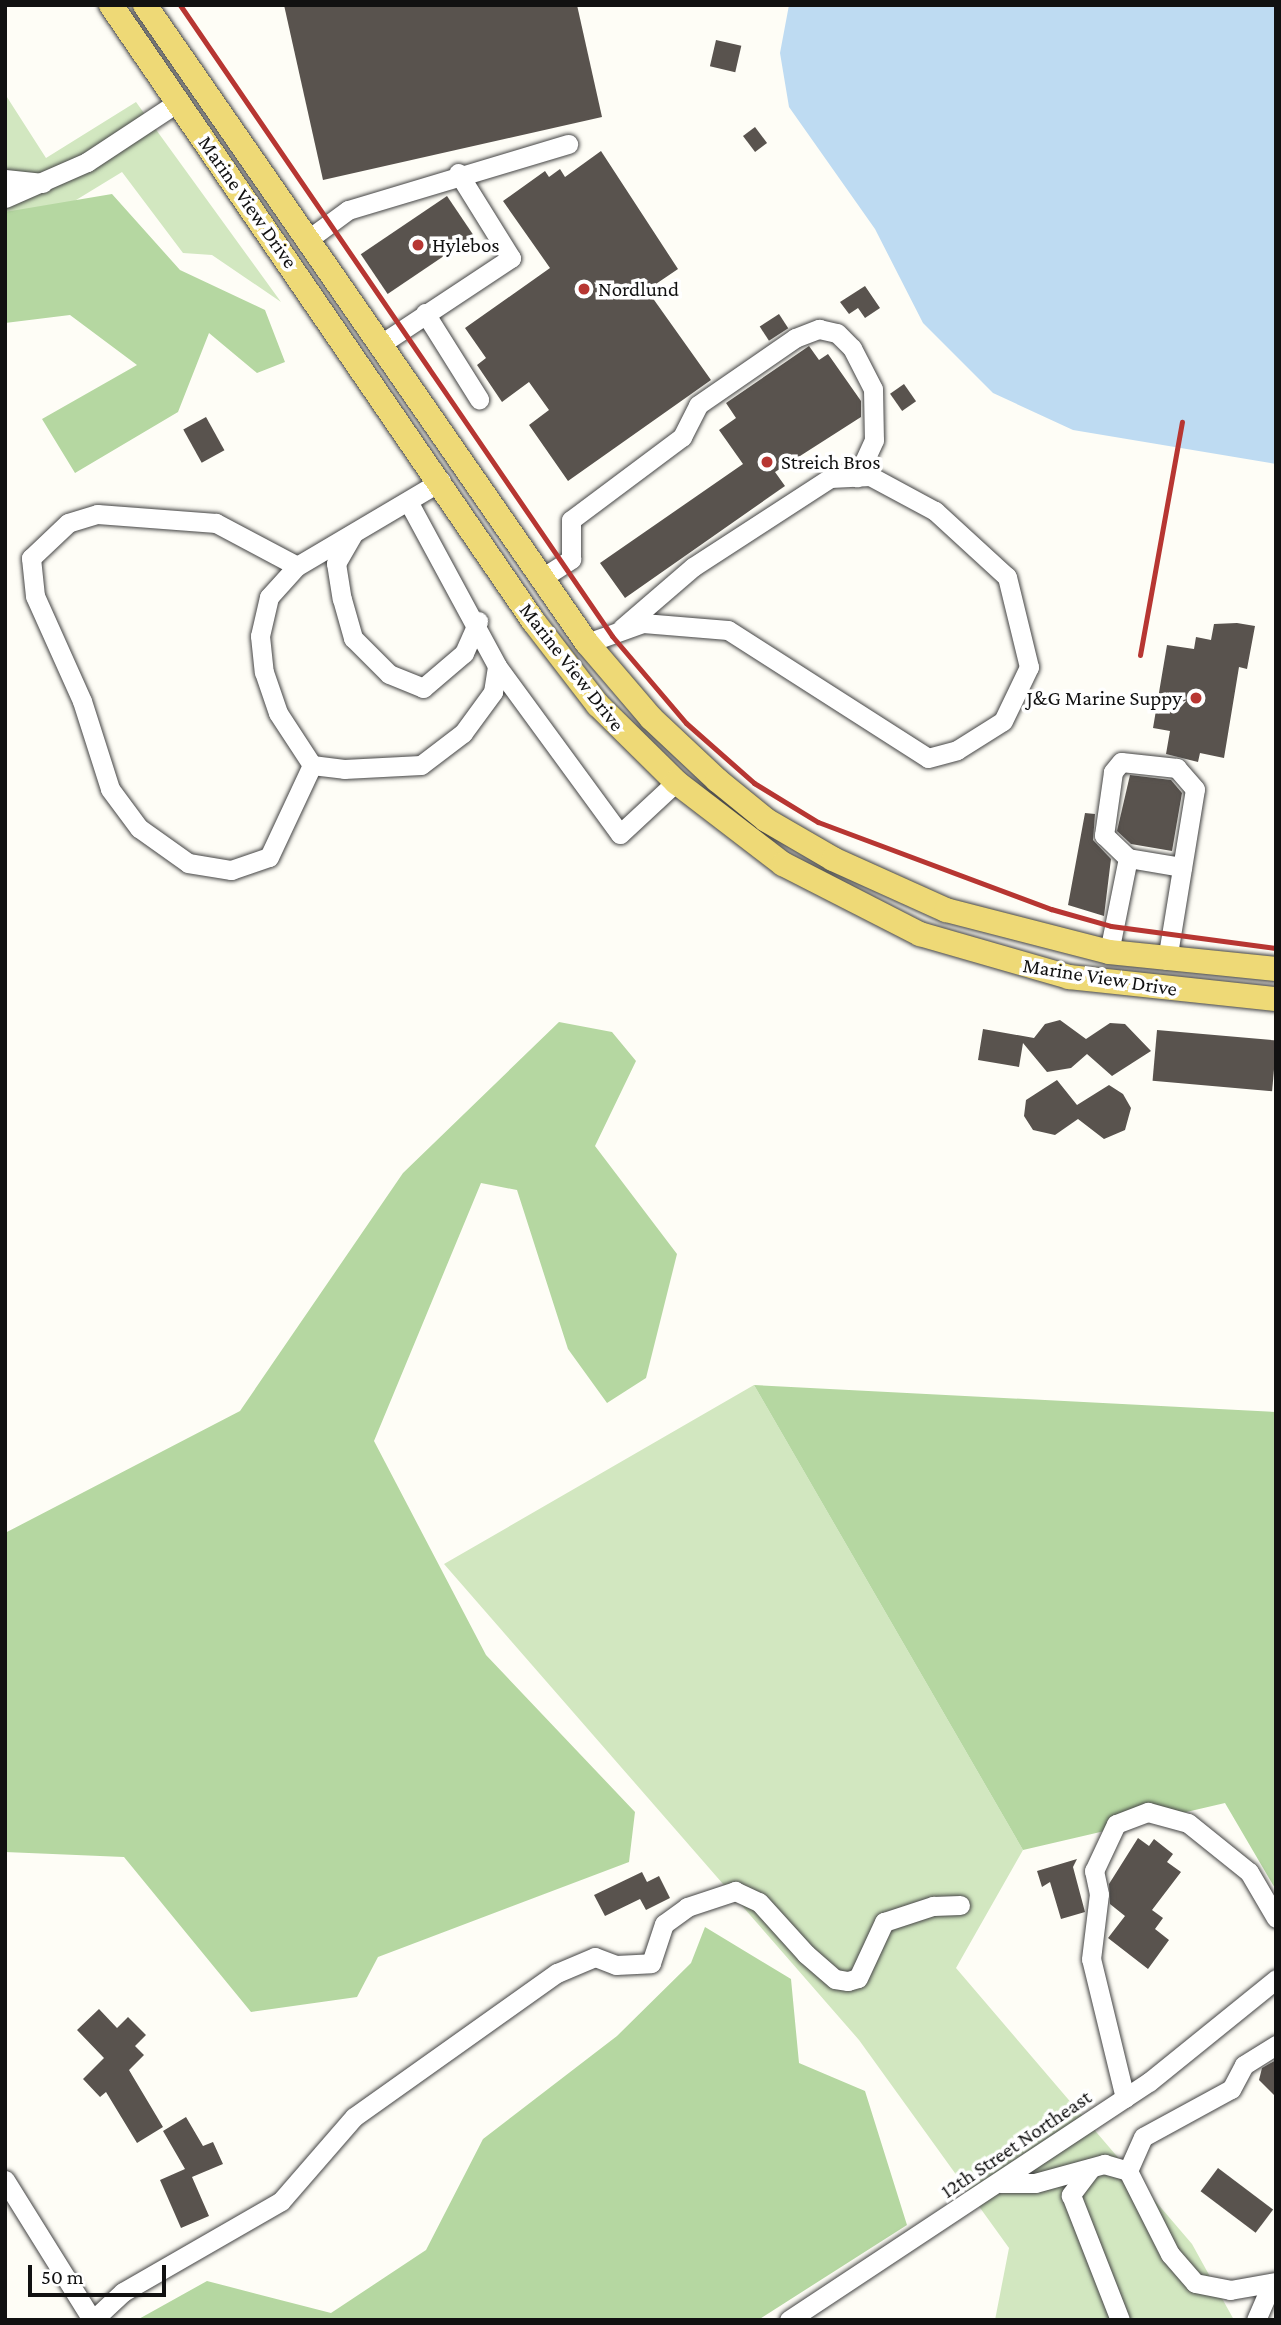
<!DOCTYPE html>
<html>
<head>
<meta charset="utf-8">
<style>
  body { margin:0 }
  #map { position:relative; width:1281px; height:2325px; overflow:hidden; background:#fefdf6; font-family:"Crimson Pro",serif }
  div>[style] { position:absolute }
  [style*='--x'] { left:calc(var(--x)*1px); top:calc(var(--y)*1px); width:calc(var(--w)*1px); rotate:calc(var(--a)*1deg) }
  .green>* { inset:0; background:#d2e7c0 }
  .forest>* { inset:0; background:#b5d7a1 }
  .water>* { inset:0; background:#bedbf2 }
  .building>* { inset:0; background:#59534e; transform-origin:0 0 }
  .roads { filter:drop-shadow(0 0 2px #444) drop-shadow(0 0 2px #444) }
  .minor>* { height:19px; margin:-9.5px; padding:0 9.5px; transform-origin:9.5px; border-radius:9.5px; background:#fff }
  .major>* { height:24px; margin:-12px; padding:0 12px; transform-origin:12px; border-radius:12px; background:#eed976 }
  .rail>* { height:5px; margin:-2.5px; padding:0 2.5px; transform-origin:2.5px; border-radius:2.5px; background:#b73632 }
  .dots>* { width:19px; height:19px; translate:-50% -50%; box-sizing:border-box; border:4px solid #fff; border-radius:50% }
  span { translate:-50% -50%; white-space:nowrap; text-align:center; line-height:1.15; -webkit-text-stroke:7px #fff; paint-order:stroke }
  .street-label { font-size:21px; color:#111 }
  .poi-label { font-size:21px; color:#111 }
  .left { translate:0 -50%; text-align:left }
  .right { translate:-100% -50%; text-align:right }
  .frame { position:absolute; inset:0; border:7px solid #111; pointer-events:none }
  .scale { position:absolute; left:28px; top:2265px; width:138px; height:32px; box-sizing:border-box; border:4px solid #111; border-top:0; padding-left:9px; font-size:21px; line-height:24px; white-space:nowrap; color:#111; -webkit-text-stroke:5px #fff; paint-order:stroke }
</style>
</head>
<body>
<div id="map">
  <div class="green">
    <div style="clip-path:polygon(5px 94px,46px 158px,136px 102px,281px 302px,212px 255px,183px 253px,122px 172px,22px 233px,5px 232px)"></div>
    <div style="clip-path:polygon(754px 1385px,1023px 1850px,956px 1968px,1192px 2244px,1234px 2320px,995px 2320px,1009px 2248px,859px 2040px,444px 1564px)"></div>
  </div>
  <div class="forest">
    <div style="clip-path:polygon(112px 194px,180px 270px,265px 310px,285px 362px,257px 373px,209px 333px,178px 412px,75px 473px,42px 419px,137px 365px,70px 315px,5px 323px,5px 212px)"></div>
    <div style="clip-path:polygon(559px 1022px,612px 1032px,636px 1061px,595px 1146px,677px 1254px,646px 1378px,607px 1403px,568px 1349px,517px 1190px,481px 1183px,374px 1441px,486px 1655px,635px 1812px,629px 1862px,378px 1957px,357px 1997px,251px 2012px,124px 1857px,5px 1852px,5px 1533px,240px 1411px,403px 1173px)"></div>
    <div style="clip-path:polygon(754px 1385px,1276px 1412px,1276px 1890px,1225px 1803px,1023px 1850px)"></div>
    <div style="clip-path:polygon(705px 1927px,791px 1979px,799px 2063px,865px 2091px,907px 2225px,758px 2320px,137px 2320px,207px 2281px,331px 2313px,426px 2250px,483px 2139px,617px 2036px,691px 1963px)"></div>
  </div>
  <div class="water">
    <div style="clip-path:polygon(789px 5px,1276px 5px,1276px 464px,1073px 430px,993px 393px,923px 323px,875px 229px,789px 107px,780px 53px)"></div>
  </div>
  <div class="building">
    <div style="clip-path:polygon(284px 5px,577px 5px,602px 117px,323px 180px)"></div>
    <div style="left:716px;top:40px;width:26px;height:27px;rotate:13deg"></div>
    <div style="left:755px;top:127px;width:20px;height:15px;rotate:53deg"></div>
    <div style="clip-path:polygon(601px 151px,678px 269px,647px 290px,711px 380px,568px 481px,529px 425px,549px 410px,529px 382px,502px 402px,477px 365px,486px 358px,465px 328px,550px 268px,503px 201px,545px 171px,549px 177px,560px 169px,565px 177px)"></div>
    <div style="left:447px;top:196px;width:48px;height:104px;rotate:56deg"></div>
    <div style="clip-path:polygon(865px 286px,880px 308px,865px 318px,858px 308px,849px 314px,840px 302px)"></div>
    <div style="left:779px;top:314px;width:17px;height:23px;rotate:57deg"></div>
    <div style="clip-path:polygon(809px 346px,819px 360px,828px 354px,861px 401px,861px 417px,775px 472px,785px 486px,625px 598px,600px 563px,743px 464px,719px 430px,736px 418px,726px 403px)"></div>
    <div style="left:904px;top:384px;width:21px;height:17px;rotate:55deg"></div>
    <div style="left:206px;top:417px;width:38px;height:26px;rotate:61deg"></div>
    <div style="clip-path:polygon(1237px 623px,1255px 626px,1247px 669px,1239px 667px,1224px 758px,1200px 753px,1198px 762px,1166px 754px,1170px 731px,1153px 728px,1167px 645px,1194px 649px,1196px 637px,1211px 640px,1214px 624px)"></div>
    <div style="clip-path:polygon(1130px 775px,1171px 780px,1182px 793px,1172px 851px,1131px 844px,1117px 831px)"></div>
    <div style="clip-path:polygon(1085px 813px,1095px 814px,1093px 840px,1111px 859px,1104px 916px,1068px 905px)"></div>
    <div style="clip-path:polygon(1060px 1020px,1086px 1039px,1110px 1023px,1125px 1024px,1151px 1051px,1112px 1076px,1087px 1054px,1071px 1068px,1047px 1072px,1023px 1043px,1019px 1067px,978px 1060px,983px 1029px,1034px 1038px,1045px 1024px)"></div>
    <div style="left:1157px;top:1030px;width:120px;height:51px;rotate:5deg"></div>
    <div style="clip-path:polygon(1057px 1080px,1077px 1105px,1109px 1085px,1123px 1094px,1131px 1108px,1125px 1130px,1104px 1139px,1078px 1119px,1055px 1135px,1033px 1130px,1024px 1116px,1026px 1100px)"></div>
    <div style="clip-path:polygon(1138px 1838px,1149px 1846px,1154px 1839px,1173px 1854px,1167px 1862px,1181px 1872px,1152px 1910px,1163px 1918px,1155px 1929px,1169px 1940px,1148px 1969px,1108px 1938px,1125px 1916px,1110px 1904px,1109px 1884px)"></div>
    <div style="clip-path:polygon(1077px 1859px,1073px 1867px,1085px 1912px,1061px 1919px,1050px 1882px,1042px 1887px,1037px 1871px)"></div>
    <div style="clip-path:polygon(642px 1872px,647px 1882px,659px 1876px,670px 1898px,646px 1910px,640px 1899px,605px 1916px,594px 1895px)"></div>
    <div style="clip-path:polygon(99px 2009px,117px 2028px,128px 2017px,146px 2035px,135px 2046px,144px 2055px,129px 2070px,163px 2127px,137px 2143px,106px 2092px,100px 2097px,83px 2079px,104px 2058px,77px 2030px)"></div>
    <div style="clip-path:polygon(1276px 2060px,1276px 2097px,1259px 2080px,1262px 2068px)"></div>
    <div style="clip-path:polygon(186px 2117px,203px 2146px,213px 2142px,223px 2164px,192px 2177px,209px 2216px,181px 2228px,160px 2180px,185px 2169px,163px 2131px)"></div>
    <div style="left:1218px;top:2168px;width:69px;height:29px;rotate:37deg"></div>
  </div>
  <div class="roads">
    <div class="minor">
      <div style="--x:5;--y:179;--w:38;--a:6"></div>
      <div style="--x:5;--y:198;--w:90;--a:-23.7"></div>
      <div style="--x:87;--y:162;--w:109;--a:-33.4"></div>
      <div style="--x:310;--y:238;--w:47;--a:-36.4"></div>
      <div style="--x:348;--y:210;--w:230;--a:-16.7"></div>
      <div style="--x:425;--y:313;--w:102;--a:57.9"></div>
      <div style="--x:381;--y:344;--w:156;--a:-33.5"></div>
      <div style="--x:511;--y:258;--w:100;--a:-121.9"></div>
      <div style="--x:441;--y:481;--w:167;--a:149.4"></div>
      <div style="--x:297;--y:566;--w:42;--a:132.1"></div>
      <div style="--x:269;--y:597;--w:40;--a:103"></div>
      <div style="--x:260;--y:636;--w:36;--a:84"></div>
      <div style="--x:264;--y:672;--w:43;--a:71.1"></div>
      <div style="--x:278;--y:713;--w:62;--a:56.8"></div>
      <div style="--x:312;--y:765;--w:32;--a:7"></div>
      <div style="--x:344;--y:769;--w:77;--a:-3"></div>
      <div style="--x:421;--y:765;--w:53;--a:-37.3"></div>
      <div style="--x:463;--y:733;--w:51;--a:-53.8"></div>
      <div style="--x:493;--y:692;--w:26;--a:-81"></div>
      <div style="--x:409;--y:503;--w:185;--a:61.6"></div>
      <div style="--x:497;--y:666;--w:208;--a:53.8"></div>
      <div style="--x:620;--y:834;--w:76;--a:-42.9"></div>
      <div style="--x:353;--y:534;--w:34;--a:120"></div>
      <div style="--x:336;--y:563;--w:36;--a:81"></div>
      <div style="--x:342;--y:599;--w:41;--a:74.2"></div>
      <div style="--x:353;--y:638;--w:51;--a:45"></div>
      <div style="--x:389;--y:674;--w:37;--a:22"></div>
      <div style="--x:423;--y:688;--w:54;--a:-40.5"></div>
      <div style="--x:464;--y:653;--w:35;--a:-66"></div>
      <div style="--x:297;--y:566;--w:92;--a:-152"></div>
      <div style="--x:216;--y:523;--w:119;--a:-175.7"></div>
      <div style="--x:97;--y:514;--w:30;--a:163"></div>
      <div style="--x:68;--y:523;--w:51;--a:136.6"></div>
      <div style="--x:31;--y:558;--w:38;--a:84"></div>
      <div style="--x:35;--y:596;--w:115;--a:65.9"></div>
      <div style="--x:82;--y:701;--w:92;--a:72.3"></div>
      <div style="--x:110;--y:789;--w:49;--a:53.4"></div>
      <div style="--x:139;--y:828;--w:60;--a:35.5"></div>
      <div style="--x:188;--y:863;--w:44;--a:9.2"></div>
      <div style="--x:231;--y:870;--w:40;--a:-18.9"></div>
      <div style="--x:269;--y:857;--w:102;--a:-64.9"></div>
      <div style="--x:542;--y:578;--w:35;--a:-33"></div>
      <div style="--x:571;--y:559;--w:39;--a:-90"></div>
      <div style="--x:571;--y:520;--w:139;--a:-36.8"></div>
      <div style="--x:682;--y:437;--w:36;--a:-63"></div>
      <div style="--x:698;--y:405;--w:118;--a:-34.6"></div>
      <div style="--x:795;--y:338;--w:26;--a:-21"></div>
      <div style="--x:819;--y:329;--w:18;--a:13"></div>
      <div style="--x:837;--y:333;--w:21;--a:45"></div>
      <div style="--x:852;--y:348;--w:46;--a:62.9"></div>
      <div style="--x:873;--y:389;--w:51;--a:88.9"></div>
      <div style="--x:874;--y:440;--w:41;--a:114.7"></div>
      <div style="--x:587;--y:643;--w:59;--a:-19.7"></div>
      <div style="--x:643;--y:623;--w:85;--a:4.7"></div>
      <div style="--x:728;--y:630;--w:237;--a:32.6"></div>
      <div style="--x:928;--y:758;--w:30;--a:-15"></div>
      <div style="--x:957;--y:750;--w:54;--a:-32.2"></div>
      <div style="--x:1003;--y:721;--w:60;--a:-64.3"></div>
      <div style="--x:1029;--y:667;--w:93;--a:-103.7"></div>
      <div style="--x:1007;--y:577;--w:98;--a:-137.5"></div>
      <div style="--x:935;--y:511;--w:74;--a:-151.7"></div>
      <div style="--x:870;--y:476;--w:40;--a:177.1"></div>
      <div style="--x:830;--y:478;--w:163;--a:147"></div>
      <div style="--x:693;--y:567;--w:94;--a:139.3"></div>
      <div style="--x:1109;--y:952;--w:96;--a:-78.6"></div>
      <div style="--x:1167;--y:960;--w:173;--a:-80.7"></div>
      <div style="--x:1195;--y:789;--w:28;--a:-131"></div>
      <div style="--x:1177;--y:768;--w:56;--a:-173.9"></div>
      <div style="--x:1121;--y:762;--w:13;--a:129"></div>
      <div style="--x:1113;--y:772;--w:64;--a:98.1"></div>
      <div style="--x:1104;--y:835;--w:33;--a:44"></div>
      <div style="--x:1128;--y:858;--w:55;--a:9.5"></div>
      <div style="--x:1276;--y:2045;--w:38;--a:148"></div>
      <div style="--x:1244;--y:2065;--w:27;--a:118"></div>
      <div style="--x:1231;--y:2089;--w:100;--a:151.4"></div>
      <div style="--x:1143;--y:2137;--w:37;--a:114"></div>
      <div style="--x:1128;--y:2171;--w:93;--a:63.2"></div>
      <div style="--x:1170;--y:2254;--w:38;--a:49"></div>
      <div style="--x:1195;--y:2283;--w:36;--a:11"></div>
      <div style="--x:1230;--y:2290;--w:47;--a:-9.9"></div>
      <div style="--x:1125;--y:2098;--w:143;--a:-103.7"></div>
      <div style="--x:1091;--y:1959;--w:65;--a:-83"></div>
      <div style="--x:1099;--y:1894;--w:24;--a:-102"></div>
      <div style="--x:1094;--y:1871;--w:52;--a:-64.9"></div>
      <div style="--x:1116;--y:1824;--w:34;--a:-21"></div>
      <div style="--x:1148;--y:1812;--w:41;--a:15.4"></div>
      <div style="--x:1188;--y:1823;--w:78;--a:38.8"></div>
      <div style="--x:1249;--y:1872;--w:53;--a:59.6"></div>
      <div style="--x:1091;--y:2168;--w:34;--a:127"></div>
      <div style="--x:1071;--y:2195;--w:134;--a:68.6"></div>
      <div style="--x:5;--y:2180;--w:165;--a:58.1"></div>
      <div style="--x:1000;--y:2183;--w:35;--a:0"></div>
      <div style="--x:1035;--y:2183;--w:72;--a:-15.4"></div>
      <div style="--x:1104;--y:2164;--w:25;--a:16"></div>
      <div style="--x:93;--y:2320;--w:41;--a:-43"></div>
      <div style="--x:123;--y:2292;--w:182;--a:-29.9"></div>
      <div style="--x:281;--y:2201;--w:111;--a:-49"></div>
      <div style="--x:354;--y:2117;--w:249;--a:-35.4"></div>
      <div style="--x:557;--y:1973;--w:41;--a:-22.8"></div>
      <div style="--x:595;--y:1957;--w:22;--a:21"></div>
      <div style="--x:616;--y:1965;--w:35;--a:-3"></div>
      <div style="--x:651;--y:1963;--w:41;--a:-71.6"></div>
      <div style="--x:664;--y:1924;--w:29;--a:-36"></div>
      <div style="--x:687;--y:1907;--w:51;--a:-18.4"></div>
      <div style="--x:735;--y:1891;--w:26;--a:25"></div>
      <div style="--x:759;--y:1902;--w:70;--a:47.9"></div>
      <div style="--x:806;--y:1954;--w:38;--a:41"></div>
      <div style="--x:835;--y:1979;--w:13;--a:9"></div>
      <div style="--x:848;--y:1981;--w:10;--a:-17"></div>
      <div style="--x:858;--y:1978;--w:62;--a:-65.1"></div>
      <div style="--x:884;--y:1922;--w:52;--a:-18.1"></div>
      <div style="--x:933;--y:1906;--w:27;--a:-2"></div>
      <div style="--x:789;--y:2320;--w:432;--a:-33.5"></div>
      <div style="--x:1149;--y:2082;--w:164;--a:-39"></div>
      <div style="--x:1256;--y:2320;--w:40;--a:-66.6"></div>
    </div>
    <div class="major">
      <div style="--x:111;--y:5;--w:748;--a:55.57"></div>
      <div style="--x:534;--y:622;--w:105;--a:52.4"></div>
      <div style="--x:598;--y:705;--w:110;--a:44.6"></div>
      <div style="--x:676;--y:782;--w:135;--a:37.5"></div>
      <div style="--x:783;--y:864;--w:154;--a:27.1"></div>
      <div style="--x:920;--y:934;--w:155;--a:16.1"></div>
      <div style="--x:1069;--y:977;--w:208;--a:6.1"></div>
      <div style="--x:145;--y:5;--w:776;--a:55.29"></div>
      <div style="--x:587;--y:643;--w:99;--a:49.5"></div>
      <div style="--x:651;--y:718;--w:91;--a:43.2"></div>
      <div style="--x:717;--y:780;--w:63;--a:39.2"></div>
      <div style="--x:766;--y:820;--w:78;--a:30.2"></div>
      <div style="--x:833;--y:859;--w:124;--a:24.3"></div>
      <div style="--x:946;--y:910;--w:168;--a:14.4"></div>
      <div style="--x:1109;--y:952;--w:168;--a:5.8"></div>
    </div>
  </div>
  <div class="rail">
    <div style="--x:180;--y:5;--w:765;--a:55.6"></div>
    <div style="--x:612;--y:636;--w:114;--a:49.6"></div>
    <div style="--x:686;--y:723;--w:91;--a:41.4"></div>
    <div style="--x:754;--y:783;--w:75;--a:31.4"></div>
    <div style="--x:818;--y:822;--w:249;--a:20.5"></div>
    <div style="--x:1051;--y:909;--w:62;--a:15.8"></div>
    <div style="--x:1111;--y:926;--w:166;--a:7.6"></div>
    <div style="--x:1140;--y:655;--w:237;--a:-79.8"></div>
  </div>
  <div class="dots">
    <div style="left:418px;top:245px;background:#b73632"></div>
    <div style="left:584px;top:289px;background:#b73632"></div>
    <div style="left:767px;top:462px;background:#b73632"></div>
    <div style="left:1196px;top:698px;background:#b73632"></div>
  </div>
  <div class="street-label">
    <span style="left:248px;top:202px;rotate:55deg">Marine View Drive</span>
    <span style="left:572px;top:667px;rotate:52deg">Marine View Drive</span>
    <span style="left:1100px;top:977px;rotate:9deg">Marine View Drive</span>
    <span style="left:1016px;top:2144px;rotate:-34deg">12th Street Northeast</span>
  </div>
  <div class="poi-label">
    <span class="left" style="left:432px;top:245px">Hylebos</span>
    <span class="left" style="left:598px;top:289px">Nordlund</span>
    <span class="left" style="left:781px;top:462px">Streich Bros</span>
    <span class="right" style="left:1182px;top:698px">J&amp;G Marine Suppy</span>
  </div>
  <div class="frame"></div>
  <div class="scale">50 m</div>
</div>
</body>
</html>
